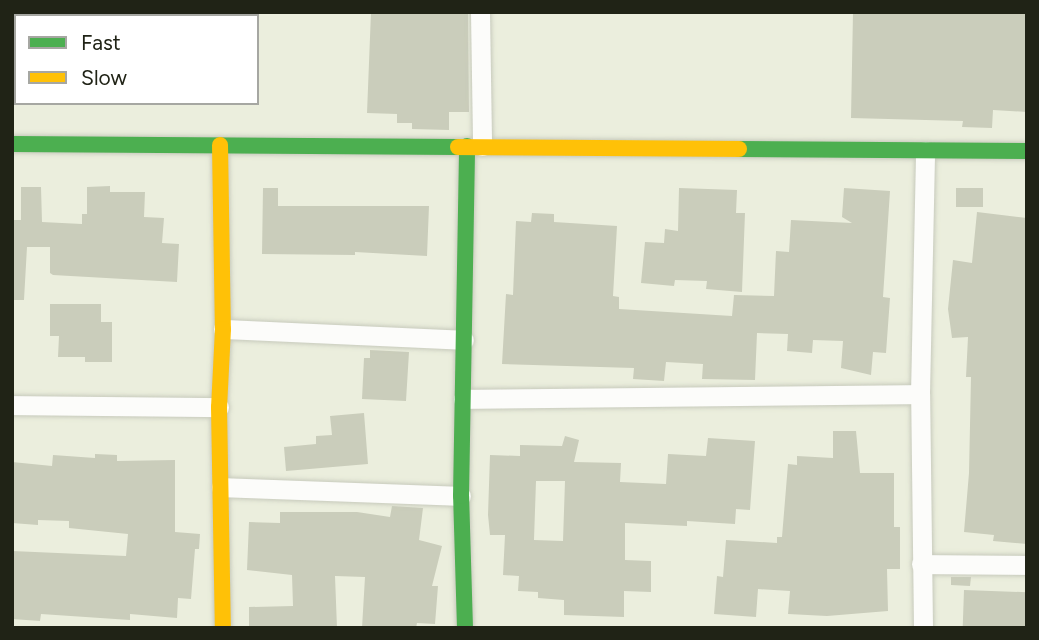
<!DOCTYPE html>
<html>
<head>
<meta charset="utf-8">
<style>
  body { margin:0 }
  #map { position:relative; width:1039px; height:640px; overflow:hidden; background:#ebeedd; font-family:Figtree,sans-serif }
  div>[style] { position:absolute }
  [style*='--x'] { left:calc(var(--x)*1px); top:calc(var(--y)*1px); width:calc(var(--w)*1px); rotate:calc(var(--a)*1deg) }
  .building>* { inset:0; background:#cacdbb; transform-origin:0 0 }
  .roads { filter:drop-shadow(0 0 2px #c7cabc) drop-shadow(0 0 2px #c7cabc) }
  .street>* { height:19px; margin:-9.5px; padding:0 9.5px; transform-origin:9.5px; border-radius:9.5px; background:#fcfcfa }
  .fast>* { height:16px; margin:-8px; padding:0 8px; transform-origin:8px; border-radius:8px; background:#4caf50 }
  .slow>* { height:16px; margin:-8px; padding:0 8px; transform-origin:8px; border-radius:8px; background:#ffc107 }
  span { translate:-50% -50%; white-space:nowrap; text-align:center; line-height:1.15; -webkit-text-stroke:5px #fff; paint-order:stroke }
  .frame { position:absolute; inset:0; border:14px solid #202316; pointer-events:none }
  .legend { position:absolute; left:14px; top:14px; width:245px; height:91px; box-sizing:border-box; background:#fff; border:2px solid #a6a7a2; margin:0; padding:9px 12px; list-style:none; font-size:21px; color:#202316 }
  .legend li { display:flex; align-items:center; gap:14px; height:35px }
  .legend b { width:35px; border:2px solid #a6a7a2 }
</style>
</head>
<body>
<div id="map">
  <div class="building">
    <div style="clip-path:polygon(371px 12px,468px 12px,469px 112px,449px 112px,449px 130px,412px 129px,412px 123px,397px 123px,397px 114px,367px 113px)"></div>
    <div style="clip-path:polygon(853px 12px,1027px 12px,1027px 112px,993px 110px,992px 128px,962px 127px,963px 121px,851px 118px)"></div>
    <div style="clip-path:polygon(110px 186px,110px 192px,145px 192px,144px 217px,164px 218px,162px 243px,179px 244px,177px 282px,53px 275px,50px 273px,50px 247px,27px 247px,24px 300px,12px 300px,12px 220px,21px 220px,21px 187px,41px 187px,42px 222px,82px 224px,82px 214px,87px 214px,87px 187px)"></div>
    <div style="clip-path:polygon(263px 188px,278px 188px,278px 206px,429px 206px,427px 256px,355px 252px,355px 255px,262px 254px)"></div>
    <div style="clip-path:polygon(679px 188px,737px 190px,736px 213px,745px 213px,742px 292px,706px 289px,707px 281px,675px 280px,674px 286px,641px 283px,645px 242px,664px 243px,665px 229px,678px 231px)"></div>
    <div style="clip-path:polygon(844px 188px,890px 191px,883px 297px,890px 298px,886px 353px,873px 352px,871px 375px,841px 368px,843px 341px,813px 340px,812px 353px,787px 351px,788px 334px,757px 333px,755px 380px,702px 379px,703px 364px,666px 362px,664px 381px,633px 379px,634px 368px,502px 364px,506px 294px,513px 295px,516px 221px,531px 222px,532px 213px,554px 214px,554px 222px,617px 226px,613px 296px,619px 297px,619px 309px,732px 316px,734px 295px,774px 296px,776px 251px,789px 252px,791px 220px,852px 223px,842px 217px)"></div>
    <div style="left:983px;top:188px;width:19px;height:27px;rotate:90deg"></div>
    <div style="clip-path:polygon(977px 212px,1027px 218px,1027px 544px,993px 541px,994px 535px,964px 532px,969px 473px,971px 377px,966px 377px,968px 337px,952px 338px,948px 309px,953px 260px,972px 263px)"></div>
    <div style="clip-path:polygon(50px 304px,101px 304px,101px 322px,112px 322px,112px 362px,85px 362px,85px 357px,58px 357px,59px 336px,50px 336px)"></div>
    <div style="clip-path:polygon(370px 350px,409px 352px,406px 401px,362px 399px,364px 358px,370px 358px)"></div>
    <div style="clip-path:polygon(364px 413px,368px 464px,286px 471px,284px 447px,316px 444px,316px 436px,332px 435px,330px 416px)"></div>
    <div style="clip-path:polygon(833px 431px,856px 431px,860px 473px,894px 473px,894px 527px,900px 527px,900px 569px,887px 569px,888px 611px,827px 616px,788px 614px,790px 591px,758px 589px,756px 617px,714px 614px,717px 576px,723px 577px,726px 540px,777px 543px,777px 537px,782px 537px,788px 464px,797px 465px,797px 456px,833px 458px)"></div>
    <div style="clip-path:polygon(evenodd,565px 436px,579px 440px,574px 462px,621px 463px,620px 482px,666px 484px,668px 454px,706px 456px,708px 438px,755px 441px,750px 510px,736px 509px,735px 524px,687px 521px,687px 526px,625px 523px,625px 560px,651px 561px,651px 592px,624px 591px,624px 617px,564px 615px,564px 600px,538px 598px,538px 592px,518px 591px,519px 576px,503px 575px,505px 535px,490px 535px,488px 515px,490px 455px,520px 456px,520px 445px,562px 446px,565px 436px,536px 481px,565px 481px,563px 541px,534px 540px,536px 481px)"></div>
    <div style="clip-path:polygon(95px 454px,117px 455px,117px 461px,175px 460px,175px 532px,200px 534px,199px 549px,195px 549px,191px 599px,178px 598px,177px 618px,130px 614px,130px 620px,41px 614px,40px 621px,12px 619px,12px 551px,126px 556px,128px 534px,69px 528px,69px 521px,38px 520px,38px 525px,12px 523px,12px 462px,52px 466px,53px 455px,95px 458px)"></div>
    <div style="clip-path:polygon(392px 506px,423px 508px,419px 540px,442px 546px,432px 586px,438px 586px,435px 624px,417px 623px,416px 628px,362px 628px,365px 577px,335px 576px,337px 628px,249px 628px,249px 607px,293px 606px,292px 575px,247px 570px,249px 522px,280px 523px,280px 512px,357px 512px,390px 517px)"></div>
    <div style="clip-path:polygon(951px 577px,971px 577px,970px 586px,951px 585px)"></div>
    <div style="left:964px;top:590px;width:63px;height:38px;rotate:2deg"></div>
  </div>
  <div class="roads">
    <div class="street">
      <div style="--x:480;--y:12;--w:134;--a:89.1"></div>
      <div style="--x:223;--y:329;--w:241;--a:2.6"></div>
      <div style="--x:463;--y:399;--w:457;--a:-0.6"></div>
      <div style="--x:12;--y:405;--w:207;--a:0.6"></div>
      <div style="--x:221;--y:487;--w:240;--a:2.1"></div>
      <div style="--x:921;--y:564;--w:106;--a:0.5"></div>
      <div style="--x:923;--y:628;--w:234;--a:-90.7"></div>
      <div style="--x:920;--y:394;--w:243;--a:-88.8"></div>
    </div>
    <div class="fast">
      <div style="--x:12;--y:144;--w:446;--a:0.4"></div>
      <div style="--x:739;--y:149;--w:288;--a:0.4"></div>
      <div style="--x:465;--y:628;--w:132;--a:-91.7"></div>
      <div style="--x:461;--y:496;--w:350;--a:-89"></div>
    </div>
    <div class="slow">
      <div style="--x:220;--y:145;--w:184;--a:89.1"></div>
      <div style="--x:223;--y:329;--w:78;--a:92.9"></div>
      <div style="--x:219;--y:407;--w:221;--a:89"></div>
      <div style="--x:458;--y:147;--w:281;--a:0.4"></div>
    </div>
  </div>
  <div class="frame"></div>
  <ul class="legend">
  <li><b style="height:9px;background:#4caf50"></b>Fast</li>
  <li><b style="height:9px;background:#ffc107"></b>Slow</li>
  </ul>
</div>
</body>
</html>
